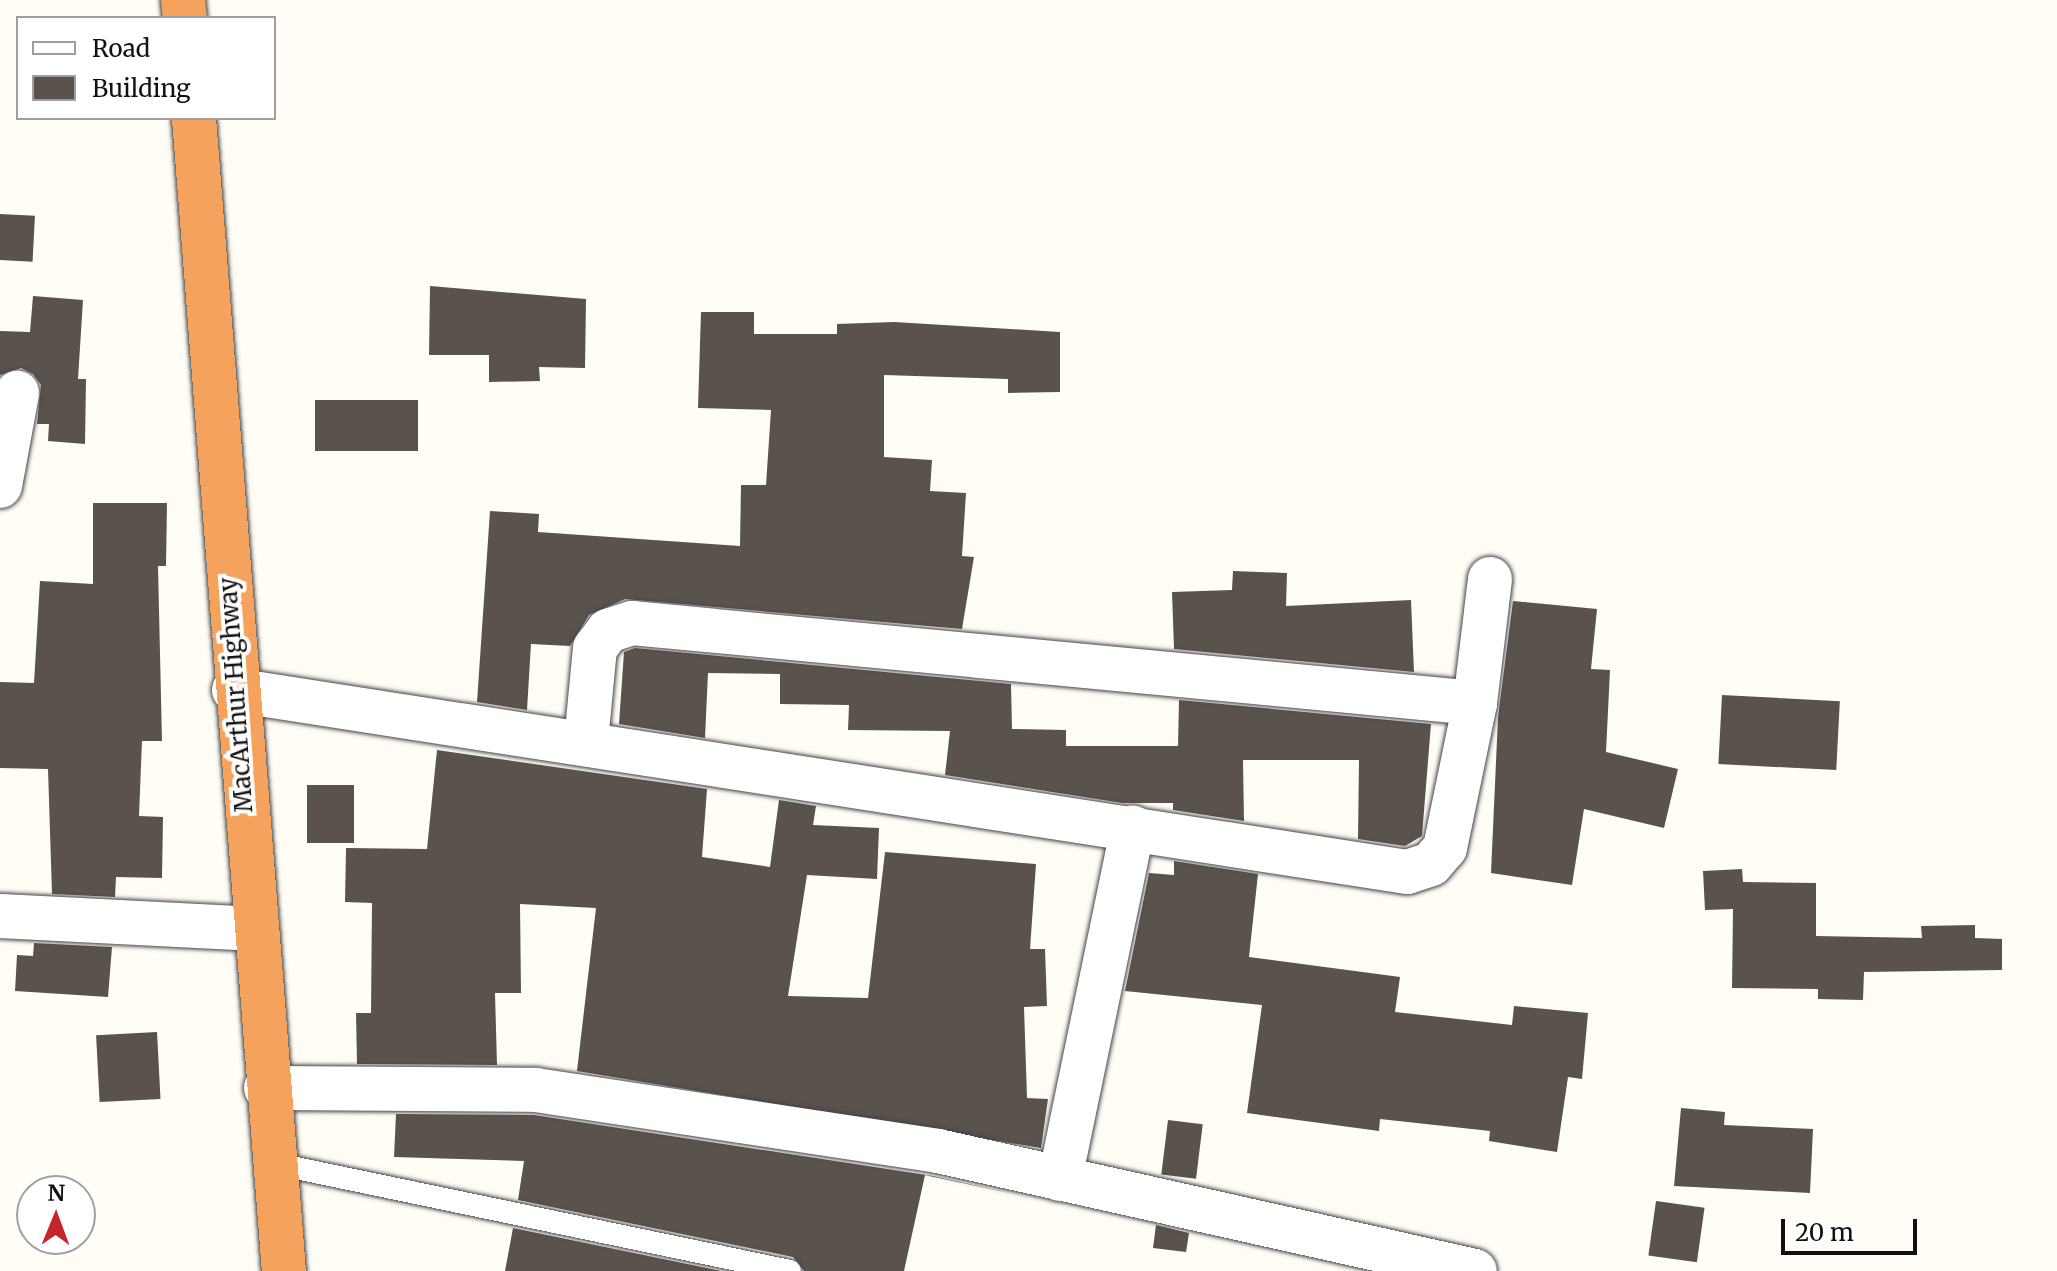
<!DOCTYPE html>
<html>
<head>
<meta charset="utf-8">
<style>
  body { margin:0 }
  #map { position:relative; width:2057px; height:1271px; overflow:hidden; background:#fffdf5; font-family:Merriweather,serif }
  div>[style] { position:absolute }
  [style*='--x'] { left:calc(var(--x)*1px); top:calc(var(--y)*1px); width:calc(var(--w)*1px); rotate:calc(var(--a)*1deg) }
  .building>* { inset:0; background:#5a524d; transform-origin:0 0 }
  .roads { filter:drop-shadow(0 0 2px #444) drop-shadow(0 0 2px #444) }
  .lane>* { height:22px; margin:-11px; padding:0 11px; transform-origin:11px; border-radius:11px; background:#fff }
  .street>* { height:44px; margin:-22px; padding:0 22px; transform-origin:22px; border-radius:22px; background:#fff }
  .highway>* { height:44px; margin:-22px; padding:0 22px; transform-origin:22px; border-radius:22px; background:#f5a25d }
  span { translate:-50% -50%; white-space:nowrap; text-align:center; line-height:1.15; -webkit-text-stroke:8px #fff; paint-order:stroke }
  .street-label { font-size:24px; color:#111 }
  .legend { position:absolute; left:16px; top:16px; width:260px; height:104px; box-sizing:border-box; background:#fff; border:2px solid #a0a0a0; margin:0; padding:10px 14px; list-style:none; font-size:24px; color:#111 }
  .legend li { display:flex; align-items:center; gap:16px; height:40px }
  .legend b { width:40px; border:2px solid #a0a0a0 }
  .north { position:absolute; left:16px; top:1175px; width:80px; height:80px; box-sizing:border-box; background:#fff; border:2px solid #a0a0a0; border-radius:50%; rotate:1deg; font-size:22px; font-weight:700; line-height:32px; text-align:center; color:#111 }
  .north::after { content:''; display:block; margin:auto; width:28px; height:36px; background:#c4262e; clip-path:polygon(50% 0,100% 100%,50% 72%,0 100%) }
  .scale { position:absolute; left:1781px; top:1219px; width:136px; height:36px; box-sizing:border-box; border:4px solid #111; border-top:0; padding-left:10px; font-size:24px; line-height:28px; white-space:nowrap; color:#111; -webkit-text-stroke:6px #fff; paint-order:stroke }
</style>
</head>
<body>
<div id="map">
  <div class="building">
    <div style="left:0;top:214px;width:35px;height:46px;rotate:3deg"></div>
    <div style="clip-path:polygon(430px 286px,586px 299px,585px 368px,539px 367px,540px 381px,489px 382px,489px 355px,429px 355px)"></div>
    <div style="clip-path:polygon(33px 296px,83px 300px,78px 379px,86px 379px,85px 444px,48px 441px,49px 424px,37px 424px,41px 385px,33px 374px,21px 368px,0 375px,0 331px,30px 332px)"></div>
    <div style="clip-path:polygon(701px 312px,754px 312px,754px 334px,837px 334px,837px 324px,894px 322px,1060px 332px,1060px 392px,1008px 393px,1008px 379px,884px 375px,884px 457px,932px 460px,930px 491px,966px 493px,962px 556px,974px 557px,962px 629px,625px 599px,589px 615px,570px 646px,531px 644px,527px 710px,477px 702px,490px 511px,539px 514px,538px 532px,740px 546px,741px 485px,766px 485px,771px 410px,698px 408px)"></div>
    <div style="left:315px;top:400px;width:103px;height:51px"></div>
    <div style="clip-path:polygon(93px 503px,167px 503px,166px 566px,158px 566px,162px 741px,142px 741px,139px 816px,163px 817px,162px 878px,116px 877px,115px 897px,52px 894px,48px 769px,0 768px,0 682px,34px 683px,40px 581px,93px 584px)"></div>
    <div style="clip-path:polygon(1233px 571px,1287px 573px,1286px 606px,1411px 600px,1414px 672px,1174px 649px,1172px 592px,1232px 590px)"></div>
    <div style="clip-path:polygon(1513px 601px,1597px 609px,1591px 669px,1610px 670px,1606px 752px,1678px 769px,1664px 828px,1584px 809px,1572px 885px,1491px 873px,1498px 717px)"></div>
    <div style="clip-path:polygon(635px 648px,1011px 684px,1012px 729px,1066px 730px,1066px 746px,1178px 746px,1179px 700px,1431px 724px,1422px 836px,1405px 846px,1358px 839px,1359px 760px,1243px 760px,1244px 821px,1173px 810px,1173px 803px,1122px 803px,945px 775px,950px 731px,848px 730px,849px 705px,780px 704px,780px 674px,708px 673px,705px 738px,619px 724px,624px 652px)"></div>
    <div style="left:1722px;top:695px;width:118px;height:69px;rotate:3deg"></div>
    <div style="clip-path:polygon(437px 750px,707px 789px,702px 857px,770px 867px,779px 800px,816px 806px,813px 825px,879px 828px,877px 879px,807px 875px,788px 996px,868px 998px,885px 852px,1036px 864px,1030px 949px,1045px 949px,1047px 1006px,1024px 1007px,1027px 1098px,1048px 1099px,1041px 1148px,577px 1071px,596px 908px,520px 904px,521px 993px,495px 993px,497px 1065px,357px 1064px,356px 1013px,371px 1013px,372px 903px,345px 902px,346px 848px,427px 849px)"></div>
    <div style="left:307px;top:785px;width:47px;height:58px"></div>
    <div style="clip-path:polygon(1174px 861px,1258px 874px,1249px 957px,1400px 977px,1395px 1012px,1512px 1025px,1514px 1006px,1588px 1013px,1582px 1079px,1568px 1077px,1557px 1152px,1489px 1141px,1490px 1131px,1380px 1119px,1379px 1131px,1247px 1113px,1262px 1005px,1125px 991px,1149px 873px,1174px 875px)"></div>
    <div style="clip-path:polygon(1742px 869px,1743px 882px,1816px 883px,1816px 936px,1922px 938px,1921px 926px,1975px 925px,1975px 938px,2002px 939px,2002px 970px,1864px 972px,1863px 1000px,1818px 999px,1818px 989px,1732px 988px,1733px 909px,1705px 910px,1703px 871px)"></div>
    <div style="clip-path:polygon(34px 943px,112px 947px,108px 997px,15px 991px,17px 955px,33px 956px)"></div>
    <div style="left:157px;top:1032px;width:67px;height:61px;rotate:87deg"></div>
    <div style="clip-path:polygon(1681px 1108px,1725px 1112px,1724px 1125px,1813px 1129px,1810px 1193px,1674px 1186px)"></div>
    <div style="clip-path:polygon(396px 1114px,534px 1115px,933px 1176px,1014px 1194px,925px 1175px,904px 1271px,804px 1271px,793px 1257px,518px 1200px,524px 1161px,394px 1157px)"></div>
    <div style="left:1168px;top:1120px;width:35px;height:55px;rotate:7deg"></div>
    <div style="left:1656px;top:1201px;width:49px;height:55px;rotate:8deg"></div>
    <div style="clip-path:polygon(1156px 1225px,1189px 1233px,1186px 1252px,1153px 1248px)"></div>
    <div style="clip-path:polygon(513px 1228px,721px 1271px,505px 1271px)"></div>
  </div>
  <div class="roads">
    <div class="lane">
      <div style="--x:272;--y:1163;--w:529;--a:11.78"></div>
    </div>
    <div class="street">
      <div style="--x:0;--y:486;--w:95;--a:-79.6"></div>
      <div style="--x:234;--y:690;--w:1187;--a:8.82"></div>
      <div style="--x:1407;--y:872;--w:25;--a:-18"></div>
      <div style="--x:1431;--y:864;--w:21;--a:-49"></div>
      <div style="--x:1445;--y:848;--w:148;--a:-78.3"></div>
      <div style="--x:1475;--y:703;--w:847;--a:-174.58"></div>
      <div style="--x:632;--y:623;--w:25;--a:162"></div>
      <div style="--x:608;--y:631;--w:21;--a:127"></div>
      <div style="--x:595;--y:648;--w:93;--a:95.5"></div>
      <div style="--x:1475;--y:703;--w:125;--a:-83.1"></div>
      <div style="--x:0;--y:916;--w:255;--a:2.9"></div>
      <div style="--x:266;--y:1088;--w:270;--a:0.4"></div>
      <div style="--x:536;--y:1090;--w:407;--a:8.6"></div>
      <div style="--x:938;--y:1151;--w:550;--a:12.6"></div>
      <div style="--x:1060;--y:1179;--w:359;--a:-78.3"></div>
    </div>
    <div class="highway">
      <div style="--x:183;--y:0;--w:18;--a:84"></div>
      <div style="--x:194;--y:118;--w:1157;--a:85.54"></div>
    </div>
  </div>
  <div class="street-label">
    <span style="left:236px;top:695px;rotate:-94deg">MacArthur Highway</span>
  </div>
  <ul class="legend">
  <li><b style="height:10px;background:#fff"></b>Road</li>
  <li><b style="height:22px;background:#5a524d"></b>Building</li>
  </ul>
  <div class="north">N</div>
  <div class="scale">20 m</div>
</div>
</body>
</html>
